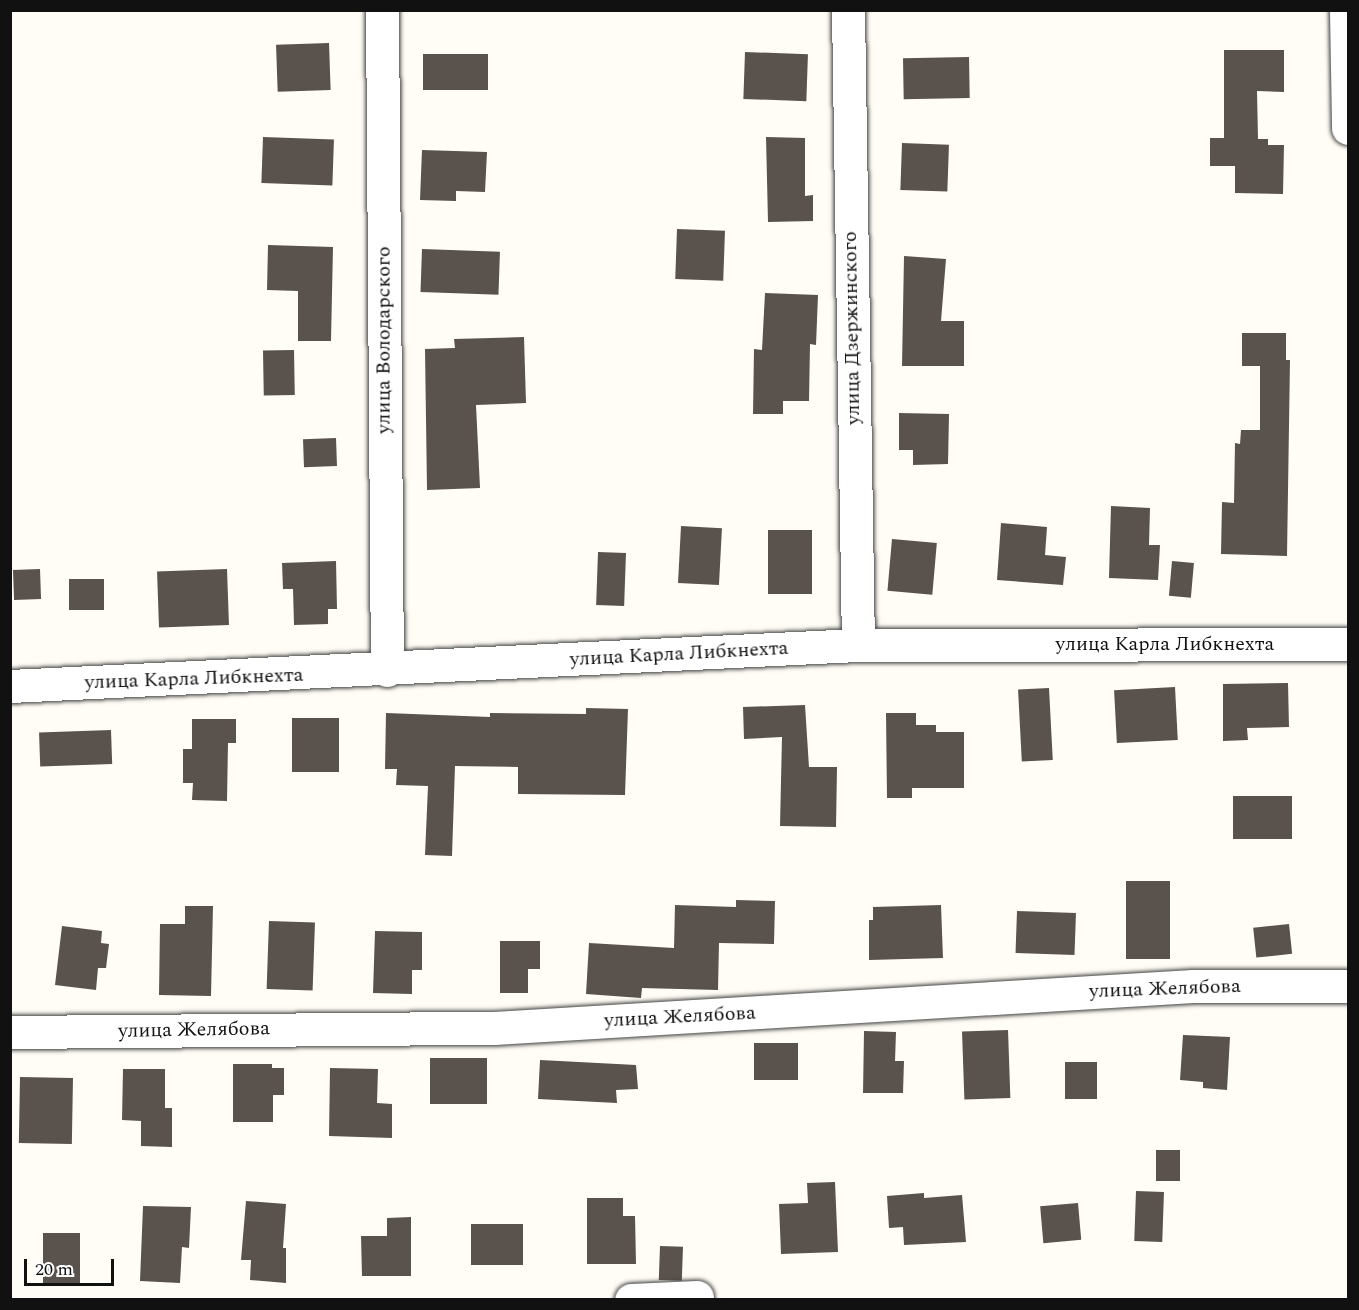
<!DOCTYPE html>
<html>
<head>
<meta charset="utf-8">
<style>
  body { margin:0 }
  #map { position:relative; width:1359px; height:1310px; overflow:hidden; background:#fffdf5; font-family:Spectral,serif }
  div>[style] { position:absolute }
  [style*='--x'] { left:calc(var(--x)*1px); top:calc(var(--y)*1px); width:calc(var(--w)*1px); rotate:calc(var(--a)*1deg) }
  .building>* { inset:0; background:#5a524d; transform-origin:0 0 }
  .roads { filter:drop-shadow(0 0 2px #444) drop-shadow(0 0 2px #444) }
  .minor>* { height:33px; margin:-16.5px; padding:0 16.5px; transform-origin:16.5px; border-radius:16.5px; background:#fff }
  span { translate:-50% -50%; white-space:nowrap; text-align:center; line-height:1.15; -webkit-text-stroke:6px #fff; paint-order:stroke }
  .street-label { font-size:20px; color:#111 }
  .frame { position:absolute; inset:0; border:12px solid #111; pointer-events:none }
  .scale { position:absolute; left:24px; top:1259px; width:90px; height:27px; box-sizing:border-box; border:3px solid #111; border-top:0; padding-left:8px; font-size:18px; line-height:21px; white-space:nowrap; color:#111; -webkit-text-stroke:4px #fff; paint-order:stroke }
</style>
</head>
<body>
<div id="map">
  <div class="building">
    <div style="left:329px;top:43px;width:47px;height:53px;rotate:88deg"></div>
    <div style="clip-path:polygon(1224px 50px,1284px 50px,1284px 92px,1257px 91px,1258px 139px,1268px 139px,1268px 145px,1284px 145px,1283px 194px,1235px 193px,1235px 166px,1210px 166px,1210px 138px,1224px 138px)"></div>
    <div style="left:745px;top:52px;width:63px;height:47px;rotate:2deg"></div>
    <div style="left:423px;top:54px;width:65px;height:36px"></div>
    <div style="left:969px;top:57px;width:41px;height:66px;rotate:89deg"></div>
    <div style="left:263px;top:137px;width:71px;height:46px;rotate:2deg"></div>
    <div style="clip-path:polygon(766px 137px,805px 138px,805px 196px,813px 195px,813px 221px,768px 222px)"></div>
    <div style="left:902px;top:143px;width:47px;height:47px;rotate:2deg"></div>
    <div style="clip-path:polygon(422px 150px,487px 152px,485px 192px,456px 191px,456px 201px,420px 200px)"></div>
    <div style="left:677px;top:229px;width:48px;height:50px;rotate:2deg"></div>
    <div style="clip-path:polygon(268px 245px,333px 247px,331px 341px,298px 341px,298px 291px,267px 290px)"></div>
    <div style="left:422px;top:249px;width:78px;height:43px;rotate:2deg"></div>
    <div style="clip-path:polygon(904px 256px,946px 259px,941px 321px,964px 321px,964px 366px,902px 366px)"></div>
    <div style="clip-path:polygon(765px 293px,818px 295px,816px 345px,810px 344px,809px 401px,783px 401px,783px 414px,753px 414px,754px 349px,762px 350px)"></div>
    <div style="clip-path:polygon(1242px 333px,1286px 333px,1286px 360px,1290px 360px,1287px 556px,1221px 554px,1222px 502px,1234px 503px,1235px 443px,1240px 444px,1241px 430px,1260px 430px,1260px 366px,1242px 366px)"></div>
    <div style="clip-path:polygon(524px 337px,526px 403px,476px 405px,480px 488px,427px 490px,425px 349px,455px 348px,454px 339px)"></div>
    <div style="left:294px;top:350px;width:45px;height:31px;rotate:89deg"></div>
    <div style="clip-path:polygon(899px 413px,949px 414px,948px 464px,913px 465px,913px 450px,899px 450px)"></div>
    <div style="left:336px;top:438px;width:28px;height:33px;rotate:88deg"></div>
    <div style="clip-path:polygon(1111px 506px,1150px 508px,1149px 545px,1160px 545px,1158px 580px,1109px 578px)"></div>
    <div style="clip-path:polygon(1001px 523px,1047px 527px,1045px 555px,1066px 557px,1063px 585px,997px 580px)"></div>
    <div style="left:681px;top:526px;width:41px;height:57px;rotate:3deg"></div>
    <div style="left:768px;top:530px;width:44px;height:64px"></div>
    <div style="left:892px;top:539px;width:45px;height:52px;rotate:5deg"></div>
    <div style="left:598px;top:552px;width:28px;height:53px;rotate:2deg"></div>
    <div style="clip-path:polygon(336px 561px,337px 609px,328px 609px,328px 624px,294px 625px,293px 589px,283px 589px,282px 563px)"></div>
    <div style="left:1172px;top:561px;width:22px;height:35px;rotate:5deg"></div>
    <div style="left:40px;top:569px;width:30px;height:27px;rotate:88deg"></div>
    <div style="left:227px;top:569px;width:56px;height:70px;rotate:88deg"></div>
    <div style="left:69px;top:579px;width:35px;height:31px"></div>
    <div style="clip-path:polygon(1288px 683px,1289px 727px,1247px 728px,1248px 740px,1223px 741px,1223px 684px)"></div>
    <div style="left:1175px;top:687px;width:53px;height:61px;rotate:87deg"></div>
    <div style="left:1049px;top:688px;width:72px;height:31px;rotate:87deg"></div>
    <div style="clip-path:polygon(805px 705px,809px 767px,837px 767px,836px 827px,780px 826px,782px 737px,744px 739px,743px 707px)"></div>
    <div style="clip-path:polygon(586px 708px,628px 709px,625px 795px,518px 794px,518px 767px,455px 766px,452px 856px,425px 855px,428px 786px,396px 785px,397px 769px,385px 769px,386px 713px,490px 717px,490px 713px,586px 714px)"></div>
    <div style="clip-path:polygon(886px 713px,916px 713px,916px 725px,936px 725px,936px 732px,964px 732px,964px 788px,912px 788px,912px 798px,887px 798px)"></div>
    <div style="left:292px;top:718px;width:47px;height:54px"></div>
    <div style="clip-path:polygon(192px 719px,236px 719px,236px 743px,228px 743px,227px 801px,192px 800px,193px 783px,183px 783px,183px 749px,192px 749px)"></div>
    <div style="left:111px;top:730px;width:34px;height:72px;rotate:88deg"></div>
    <div style="left:1292px;top:796px;width:43px;height:59px;rotate:90deg"></div>
    <div style="left:1126px;top:881px;width:44px;height:78px"></div>
    <div style="clip-path:polygon(736px 900px,775px 901px,774px 944px,719px 943px,718px 990px,642px 988px,641px 998px,586px 994px,589px 943px,674px 948px,675px 905px,736px 907px)"></div>
    <div style="clip-path:polygon(941px 905px,943px 958px,869px 960px,869px 920px,873px 920px,873px 907px)"></div>
    <div style="clip-path:polygon(185px 906px,213px 906px,211px 996px,159px 995px,160px 924px,185px 924px)"></div>
    <div style="left:1017px;top:911px;width:59px;height:42px;rotate:2deg"></div>
    <div style="left:269px;top:921px;width:46px;height:68px;rotate:2deg"></div>
    <div style="left:1289px;top:924px;width:30px;height:36px;rotate:84deg"></div>
    <div style="clip-path:polygon(62px 926px,102px 931px,101px 943px,109px 944px,106px 968px,98px 968px,96px 990px,55px 985px)"></div>
    <div style="clip-path:polygon(375px 931px,422px 932px,422px 970px,412px 970px,412px 994px,373px 993px)"></div>
    <div style="clip-path:polygon(500px 941px,540px 941px,540px 969px,528px 969px,528px 993px,500px 993px)"></div>
    <div style="left:1008px;top:1030px;width:68px;height:46px;rotate:88deg"></div>
    <div style="clip-path:polygon(864px 1031px,896px 1032px,895px 1061px,904px 1061px,903px 1093px,863px 1093px)"></div>
    <div style="clip-path:polygon(1183px 1035px,1230px 1037px,1227px 1090px,1203px 1088px,1203px 1082px,1180px 1080px)"></div>
    <div style="left:798px;top:1043px;width:37px;height:44px;rotate:90deg"></div>
    <div style="left:430px;top:1058px;width:57px;height:46px"></div>
    <div style="clip-path:polygon(540px 1060px,636px 1065px,638px 1089px,616px 1090px,617px 1103px,538px 1099px)"></div>
    <div style="left:1065px;top:1062px;width:32px;height:37px"></div>
    <div style="clip-path:polygon(233px 1064px,272px 1064px,272px 1068px,284px 1068px,284px 1095px,273px 1095px,273px 1122px,233px 1122px)"></div>
    <div style="clip-path:polygon(330px 1068px,378px 1069px,377px 1103px,392px 1104px,392px 1138px,329px 1136px)"></div>
    <div style="clip-path:polygon(123px 1069px,165px 1069px,165px 1108px,172px 1108px,172px 1147px,141px 1146px,141px 1121px,122px 1120px)"></div>
    <div style="left:20px;top:1077px;width:53px;height:66px;rotate:1deg"></div>
    <div style="left:1156px;top:1150px;width:24px;height:31px"></div>
    <div style="clip-path:polygon(835px 1182px,838px 1252px,781px 1254px,779px 1204px,808px 1203px,807px 1183px)"></div>
    <div style="left:1136px;top:1191px;width:28px;height:50px;rotate:2deg"></div>
    <div style="clip-path:polygon(924px 1193px,924px 1198px,962px 1195px,966px 1242px,904px 1245px,903px 1227px,889px 1228px,887px 1196px)"></div>
    <div style="clip-path:polygon(587px 1198px,623px 1198px,623px 1216px,635px 1216px,636px 1264px,587px 1264px)"></div>
    <div style="clip-path:polygon(246px 1201px,286px 1204px,283px 1248px,286px 1248px,286px 1283px,250px 1280px,251px 1260px,241px 1260px)"></div>
    <div style="left:1078px;top:1203px;width:37px;height:38px;rotate:85deg"></div>
    <div style="clip-path:polygon(143px 1206px,191px 1207px,189px 1248px,182px 1247px,180px 1283px,140px 1281px)"></div>
    <div style="clip-path:polygon(411px 1217px,411px 1276px,362px 1276px,361px 1236px,387px 1236px,387px 1218px)"></div>
    <div style="left:471px;top:1224px;width:52px;height:41px"></div>
    <div style="left:43px;top:1233px;width:37px;height:52px"></div>
    <div style="left:660px;top:1246px;width:23px;height:34px;rotate:2deg"></div>
  </div>
  <div class="roads">
    <div class="minor">
      <div style="--x:382;--y:10;--w:660;--a:89.57"></div>
      <div style="--x:848;--y:10;--w:635;--a:89.1"></div>
      <div style="--x:1346;--y:10;--w:118;--a:89"></div>
      <div style="--x:10;--y:686;--w:849;--a:-2.77"></div>
      <div style="--x:858;--y:645;--w:490;--a:-0.1"></div>
      <div style="--x:10;--y:1032;--w:484;--a:-0.5"></div>
      <div style="--x:494;--y:1028;--w:700;--a:-3.44"></div>
      <div style="--x:1193;--y:986;--w:155;--a:0"></div>
      <div style="--x:631;--y:1300;--w:66;--a:-2.6"></div>
    </div>
  </div>
  <div class="street-label">
    <span style="left:852px;top:328px;rotate:-91deg">улица Дзержинского</span>
    <span style="left:384px;top:340px;rotate:-90deg">улица Володарского</span>
    <span style="left:1165px;top:644px">улица Карла Либкнехта</span>
    <span style="left:679px;top:654px;rotate:-3deg">улица Карла Либкнехта</span>
    <span style="left:194px;top:679px;rotate:-2deg">улица Карла Либкнехта</span>
    <span style="left:1165px;top:989px;rotate:-2deg">улица Желябова</span>
    <span style="left:680px;top:1017px;rotate:-3deg">улица Желябова</span>
    <span style="left:194px;top:1030px;rotate:-1deg">улица Желябова</span>
  </div>
  <div class="frame"></div>
  <div class="scale">20 m</div>
</div>
</body>
</html>
